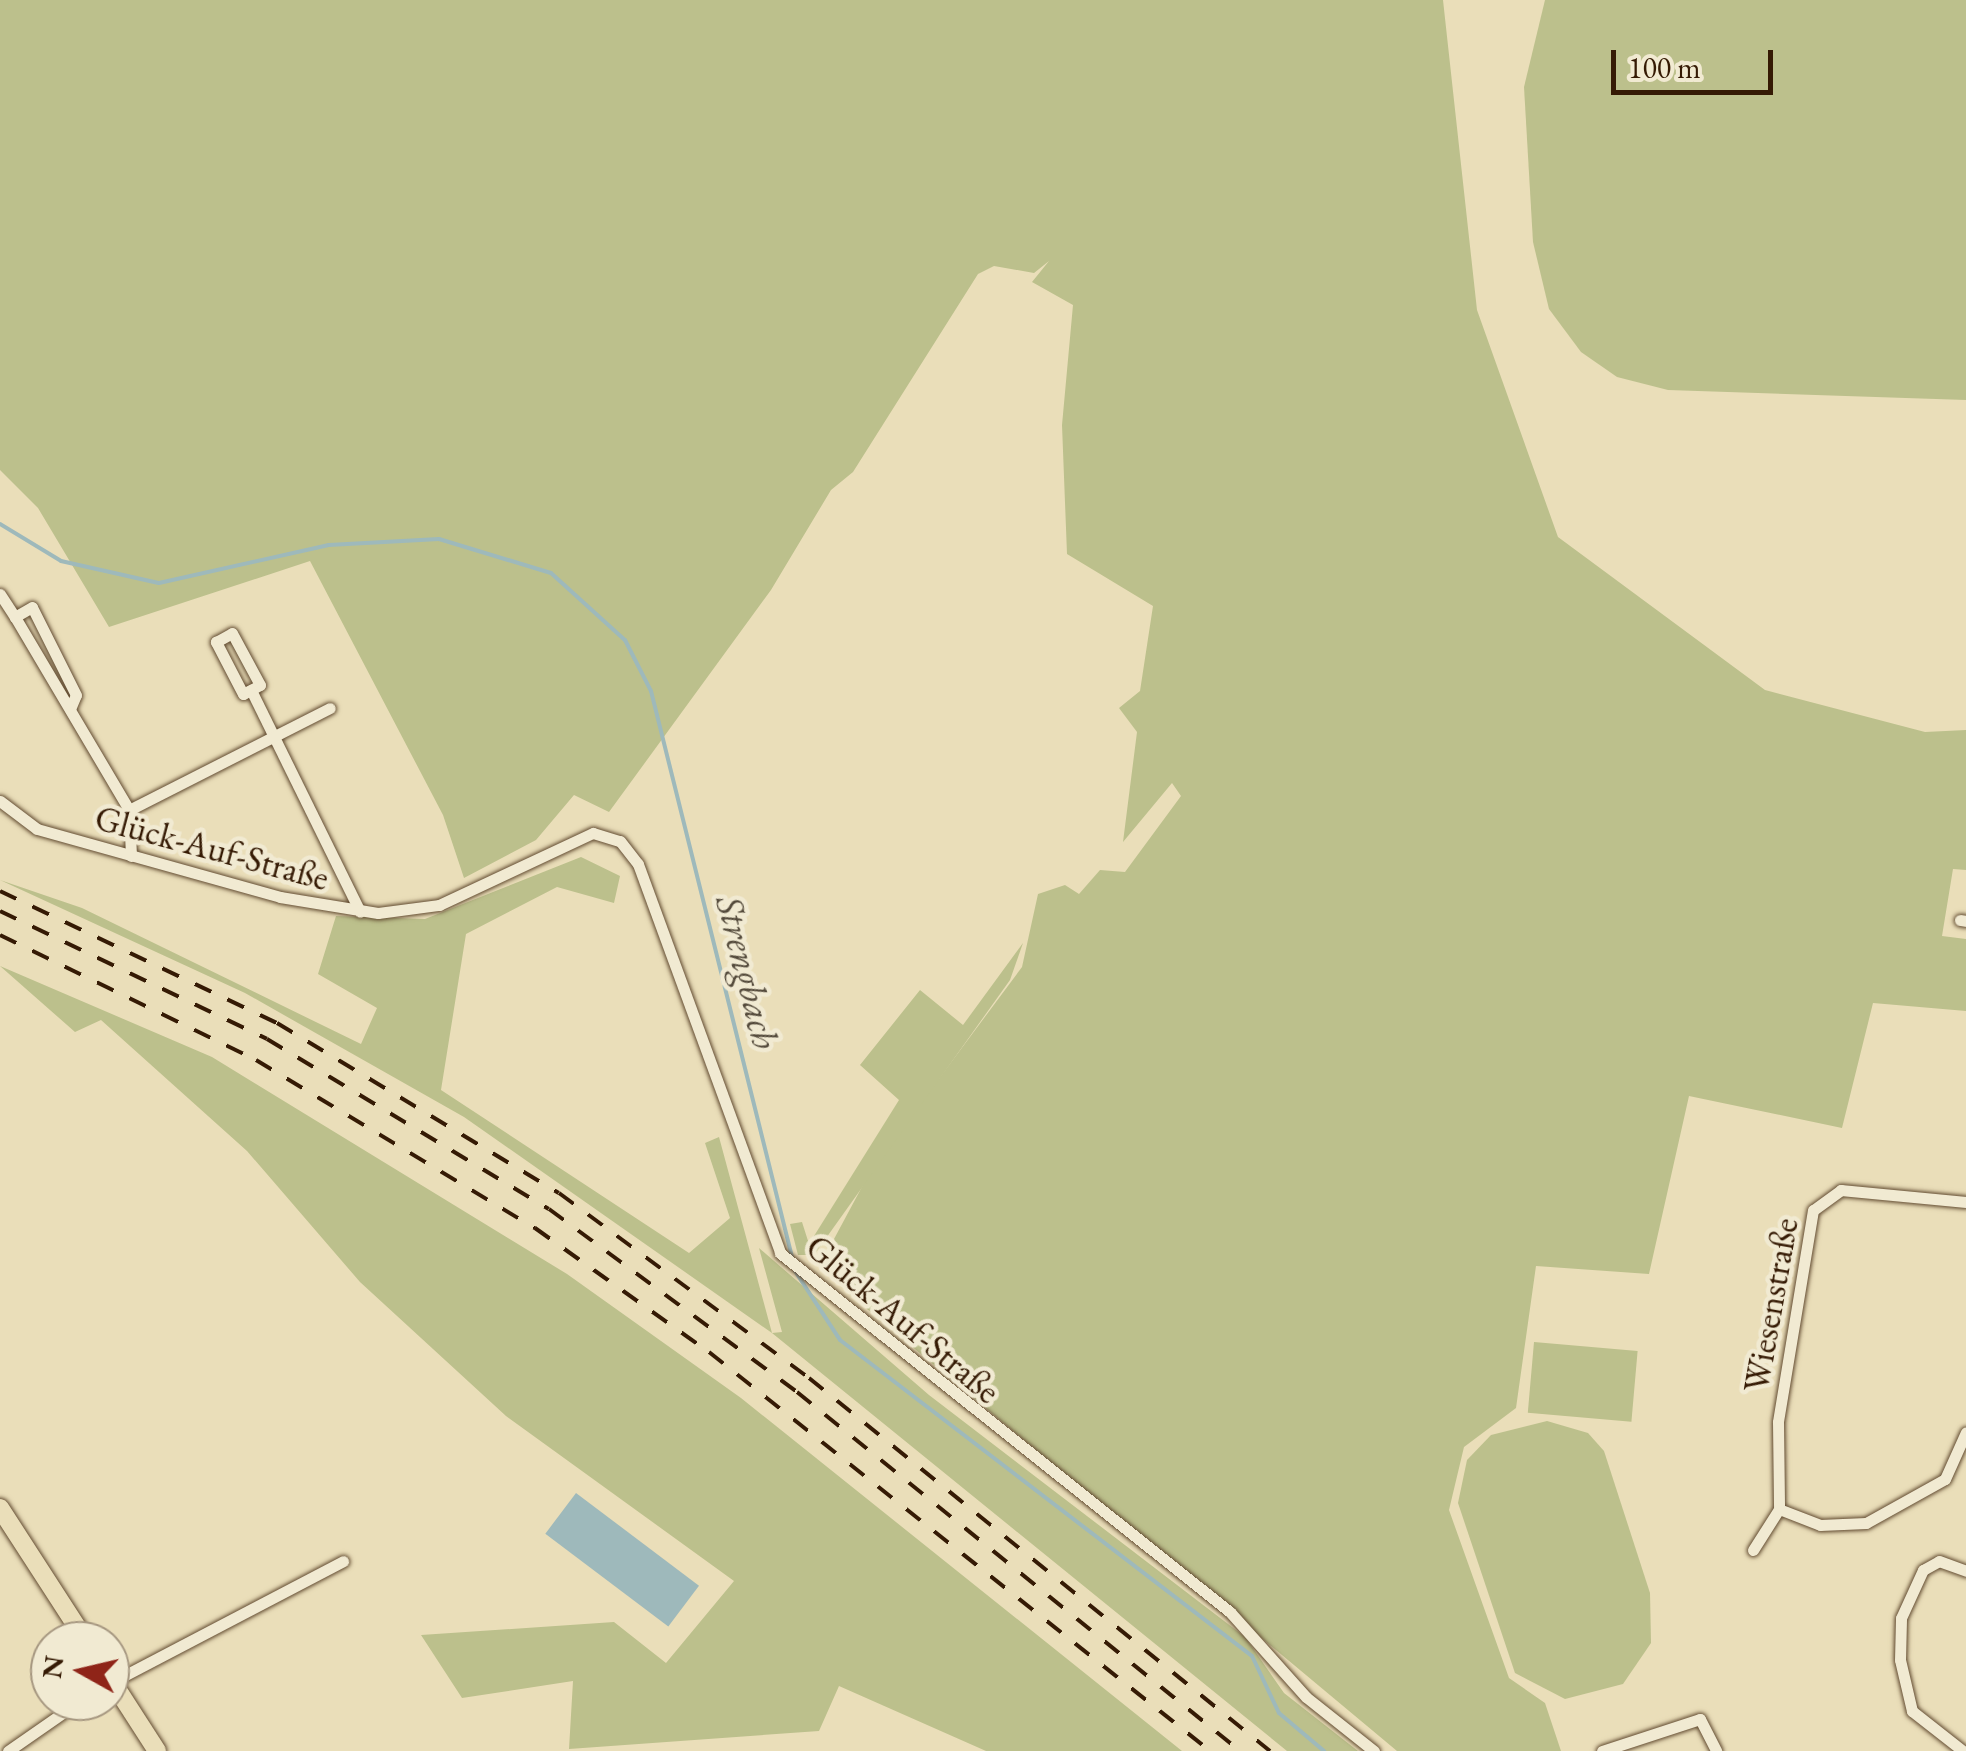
<!DOCTYPE html>
<html>
<head>
<meta charset="utf-8">
<style>
  body { margin:0 }
  #map { position:relative; width:1966px; height:1751px; overflow:hidden; background:#eadeb9; font-family:"EB Garamond",serif }
  div>[style] { position:absolute }
  [style*='--x'] { left:calc(var(--x)*1px); top:calc(var(--y)*1px); width:calc(var(--w)*1px); rotate:calc(var(--a)*1deg) }
  .green>* { inset:0; background:#bcc08c; transform-origin:0 0 }
  .water>* { inset:0; background:#9eb9bb; transform-origin:0 0 }
  .stream>* { height:4px; margin:-2px; padding:0 2px; transform-origin:2px; border-radius:2px; background:#9eb9bb }
  .roads { filter:drop-shadow(0 0 2px #624b31) drop-shadow(0 0 2px #624b31) }
  .street>* { height:11px; margin:-5.5px; padding:0 5.5px; transform-origin:5.5px; border-radius:5.5px; background:#f1ead2 }
  .primary>* { height:18px; margin:-9px; padding:0 9px; transform-origin:9px; border-radius:9px; background:#eadeb9 }
  .rail>* { height:4px; margin-top:-2px; transform-origin:0; background:repeating-linear-gradient(90deg,#351a04 0 18px,transparent 0 36px) }
  span { translate:-50% -50%; white-space:nowrap; text-align:center; line-height:1.15; -webkit-text-stroke:9px #f1ead2; paint-order:stroke }
  .street-label { font-size:35px; color:#351a04 }
  .water-label { font-size:38px; color:#544a3b; font-style:italic }
  .north { position:absolute; left:30px; top:1621px; width:100px; height:100px; box-sizing:border-box; background:#f1ead2; border:2px solid #a69780; border-radius:50%; rotate:278deg; font-size:28px; font-weight:700; line-height:40px; text-align:center; color:#351a04 }
  .north::after { content:''; display:block; margin:auto; width:35px; height:45px; background:#8f2418; clip-path:polygon(50% 0,100% 100%,50% 72%,0 100%) }
  .scale { position:absolute; left:1611px; top:50px; width:162px; height:45px; box-sizing:border-box; border:5px solid #351a04; border-top:0; padding-left:12px; font-size:30px; line-height:35px; white-space:nowrap; color:#351a04; -webkit-text-stroke:8px #f1ead2; paint-order:stroke }
</style>
</head>
<body>
<div id="map">
  <div class="green">
    <div style="clip-path:polygon(0 0,1443px 0,1477px 310px,1558px 537px,1765px 690px,1925px 732px,1966px 730px,1966px 870px,1953px 869px,1942px 936px,1966px 939px,1966px 1011px,1873px 1003px,1842px 1128px,1689px 1096px,1649px 1274px,1536px 1266px,1516px 1408px,1464px 1447px,1449px 1510px,1509px 1678px,1545px 1703px,1561px 1751px,1397px 1751px,849px 1294px,834px 1239px,871px 1170px,1022px 967px,1038px 894px,1065px 885px,1079px 894px,1100px 870px,1125px 872px,1181px 796px,1172px 783px,1123px 842px,1137px 732px,1119px 708px,1140px 691px,1153px 606px,1067px 554px,1062px 425px,1073px 305px,1032px 282px,1049px 261px,1034px 273px,994px 266px,978px 274px,853px 472px,831px 490px,771px 590px,609px 812px,574px 795px,536px 840px,464px 878px,443px 815px,310px 561px,109px 627px,38px 508px,0 470px)"></div>
    <div style="clip-path:polygon(1545px 0,1966px 0,1966px 400px,1668px 390px,1617px 377px,1581px 352px,1549px 309px,1533px 242px,1524px 87px)"></div>
    <div style="clip-path:polygon(581px 857px,620px 876px,614px 903px,557px 887px,466px 934px,441px 1090px,689px 1253px,730px 1218px,705px 1143px,719px 1137px,772px 1333px,782px 1332px,759px 1248px,929px 1395px,1245px 1637px,1284px 1693px,1358px 1751px,1287px 1751px,772px 1333px,464px 1117px,245px 993px,0 880px,82px 908px,361px 1044px,377px 1008px,318px 974px,336px 916px,425px 919px)"></div>
    <div style="clip-path:polygon(1023px 943px,1010px 980px,814px 1255px,798px 1255px,790px 1224px,802px 1222px,809px 1244px,899px 1100px,860px 1065px,920px 990px,963px 1025px)"></div>
    <div style="clip-path:polygon(0 966px,212px 1057px,567px 1274px,741px 1398px,1182px 1751px,986px 1751px,839px 1686px,819px 1731px,569px 1749px,573px 1681px,462px 1698px,421px 1635px,614px 1622px,666px 1663px,734px 1581px,506px 1416px,360px 1282px,247px 1151px,101px 1020px,75px 1032px)"></div>
    <div style="left:1534px;top:1342px;width:104px;height:71px;rotate:5deg"></div>
    <div style="clip-path:polygon(1547px 1421px,1588px 1433px,1604px 1451px,1650px 1593px,1651px 1643px,1623px 1684px,1565px 1699px,1515px 1673px,1458px 1503px,1467px 1460px,1491px 1435px)"></div>
  </div>
  <div class="water">
    <div style="left:576px;top:1493px;width:154px;height:51px;rotate:37deg"></div>
  </div>
  <div class="stream">
    <div style="--x:0;--y:524;--w:71;--a:31.2"></div>
    <div style="--x:61;--y:561;--w:100;--a:12.7"></div>
    <div style="--x:159;--y:583;--w:174;--a:-12.6"></div>
    <div style="--x:329;--y:545;--w:110;--a:-3.1"></div>
    <div style="--x:439;--y:539;--w:117;--a:16.9"></div>
    <div style="--x:551;--y:573;--w:100;--a:42.2"></div>
    <div style="--x:625;--y:640;--w:57;--a:63"></div>
    <div style="--x:651;--y:691;--w:583;--a:76.01"></div>
    <div style="--x:795;--y:1271;--w:82;--a:56.9"></div>
    <div style="--x:840;--y:1340;--w:519;--a:37.49"></div>
    <div style="--x:1252;--y:1656;--w:63;--a:64.7"></div>
    <div style="--x:1279;--y:1713;--w:59;--a:40.2"></div>
  </div>
  <div class="roads">
    <div class="street">
      <div style="--x:0;--y:594;--w:27;--a:57"></div>
      <div style="--x:232;--y:633;--w:59;--a:61.7"></div>
      <div style="--x:260;--y:685;--w:19;--a:152"></div>
      <div style="--x:243;--y:694;--w:59;--a:-117.4"></div>
      <div style="--x:216;--y:642;--w:18;--a:-29"></div>
      <div style="--x:251;--y:690;--w:247;--a:63.8"></div>
      <div style="--x:70;--y:709;--w:15;--a:-67"></div>
      <div style="--x:76;--y:695;--w:98;--a:-116.6"></div>
      <div style="--x:32;--y:607;--w:20;--a:150"></div>
      <div style="--x:15;--y:617;--w:224;--a:59.4"></div>
      <div style="--x:129;--y:810;--w:46;--a:87.5"></div>
      <div style="--x:0;--y:801;--w:46;--a:37.1"></div>
      <div style="--x:37;--y:829;--w:252;--a:15.6"></div>
      <div style="--x:280;--y:897;--w:99;--a:9.3"></div>
      <div style="--x:378;--y:913;--w:62;--a:-7.5"></div>
      <div style="--x:439;--y:905;--w:170;--a:-25.1"></div>
      <div style="--x:593;--y:833;--w:28;--a:17"></div>
      <div style="--x:620;--y:841;--w:29;--a:52"></div>
      <div style="--x:638;--y:864;--w:414;--a:69.9"></div>
      <div style="--x:780;--y:1253;--w:576;--a:38.58"></div>
      <div style="--x:1230;--y:1612;--w:114;--a:48.2"></div>
      <div style="--x:1306;--y:1697;--w:87;--a:38.5"></div>
      <div style="--x:129;--y:810;--w:225;--a:-26.9"></div>
      <div style="--x:1960;--y:920;--w:6;--a:9"></div>
      <div style="--x:1966;--y:1202;--w:126;--a:-174.5"></div>
      <div style="--x:1841;--y:1190;--w:34;--a:144"></div>
      <div style="--x:1813;--y:1210;--w:215;--a:99.4"></div>
      <div style="--x:1778;--y:1422;--w:87;--a:89.3"></div>
      <div style="--x:1779;--y:1509;--w:44;--a:21.3"></div>
      <div style="--x:1820;--y:1525;--w:46;--a:-2.5"></div>
      <div style="--x:1866;--y:1523;--w:90;--a:-29.1"></div>
      <div style="--x:1945;--y:1479;--w:51;--a:-65.9"></div>
      <div style="--x:1753;--y:1550;--w:49;--a:-57.6"></div>
      <div style="--x:110;--y:1683;--w:263;--a:-27.6"></div>
      <div style="--x:8;--y:1751;--w:88;--a:-34.8"></div>
      <div style="--x:1602;--y:1751;--w:103;--a:-18.1"></div>
      <div style="--x:1700;--y:1719;--w:36;--a:63"></div>
      <div style="--x:1963;--y:1751;--w:65;--a:-141.9"></div>
      <div style="--x:1912;--y:1711;--w:52;--a:-103.2"></div>
      <div style="--x:1900;--y:1660;--w:42;--a:-88.6"></div>
      <div style="--x:1901;--y:1618;--w:53;--a:-65.4"></div>
      <div style="--x:1923;--y:1570;--w:18;--a:-29"></div>
      <div style="--x:1939;--y:1561;--w:29;--a:20"></div>
    </div>
    <div class="primary">
      <div style="--x:0;--y:1508;--w:158;--a:57.1"></div>
      <div style="--x:110;--y:1678;--w:87;--a:57.2"></div>
    </div>
  </div>
  <div class="rail">
    <div style="--x:0;--y:891;--w:307;--a:25.5"></div>
    <div style="--x:277;--y:1023;--w:329;--a:31.1"></div>
    <div style="--x:559;--y:1193;--w:311;--a:36.5"></div>
    <div style="--x:809;--y:1378;--w:593;--a:38.98"></div>
    <div style="--x:0;--y:911;--w:296;--a:25.6"></div>
    <div style="--x:267;--y:1039;--w:329;--a:31.1"></div>
    <div style="--x:549;--y:1209;--w:308;--a:36.4"></div>
    <div style="--x:797;--y:1392;--w:570;--a:39.02"></div>
    <div style="--x:0;--y:935;--w:285;--a:26"></div>
    <div style="--x:256;--y:1060;--w:326;--a:31.1"></div>
    <div style="--x:535;--y:1228;--w:214;--a:35.5"></div>
    <div style="--x:709;--y:1352;--w:640;--a:38.53"></div>
  </div>
  <div class="street-label">
    <span style="left:212px;top:848px;rotate:15deg">Glück-Auf-Straße</span>
    <span style="left:1771px;top:1305px;rotate:-80deg">Wiesenstraße</span>
    <span style="left:903px;top:1319px;rotate:40deg">Glück-Auf-Straße</span>
  </div>
  <div class="water-label">
    <span style="left:748px;top:972px;rotate:76deg">Strengbach</span>
  </div>
  <div class="north">N</div>
  <div class="scale">100 m</div>
</div>
</body>
</html>
